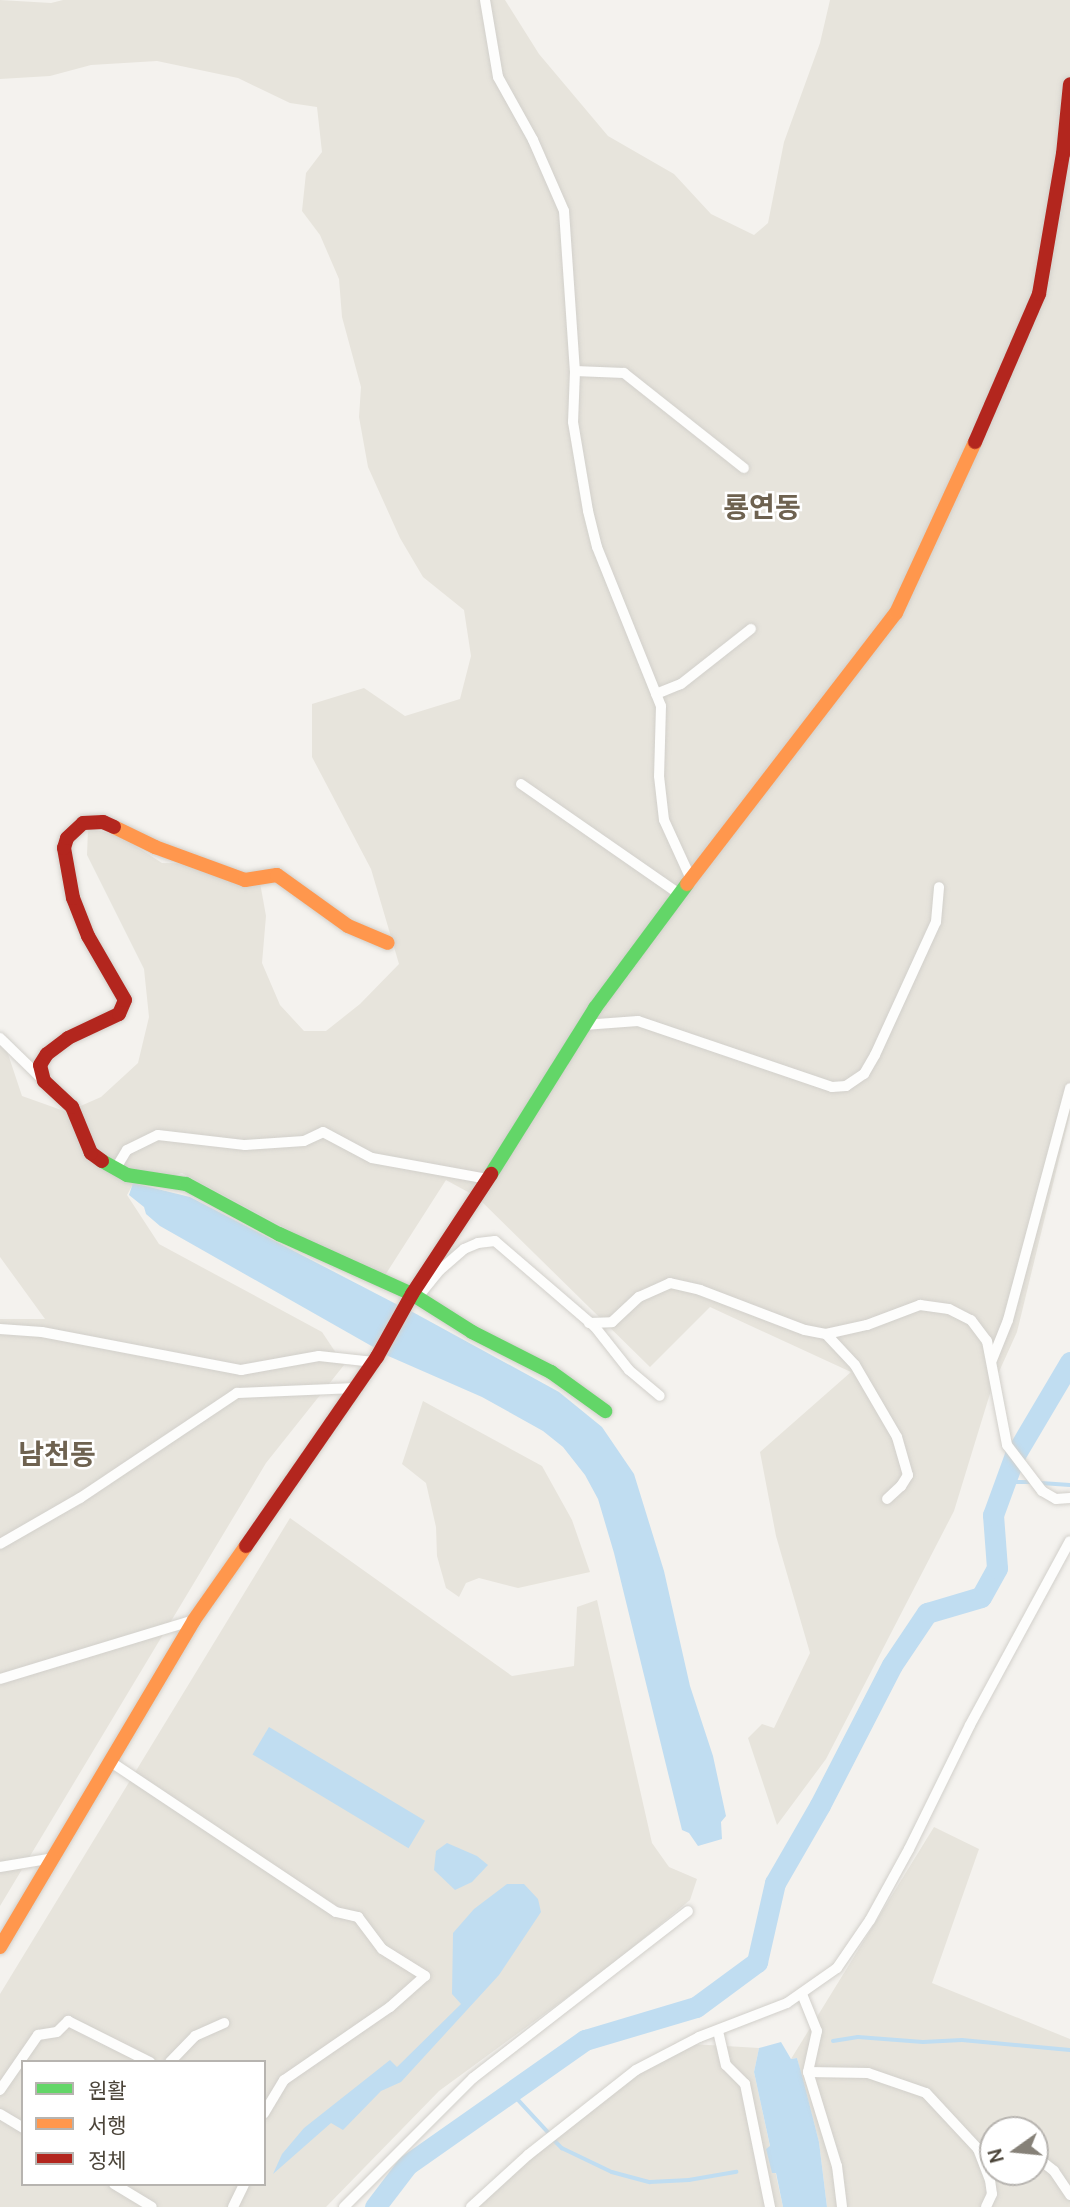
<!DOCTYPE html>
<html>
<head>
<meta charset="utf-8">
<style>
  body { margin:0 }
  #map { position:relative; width:1070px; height:2207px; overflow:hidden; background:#f4f2ee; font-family:Manrope,"Noto Sans KR",sans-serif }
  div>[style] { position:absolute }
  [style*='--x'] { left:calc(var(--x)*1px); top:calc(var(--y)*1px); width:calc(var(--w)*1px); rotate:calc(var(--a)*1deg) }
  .residential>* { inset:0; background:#e7e4dc }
  .water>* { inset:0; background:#c0ddf1; transform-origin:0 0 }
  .stream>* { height:3.5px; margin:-1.75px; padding:0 1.75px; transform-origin:1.75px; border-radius:1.75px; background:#c0ddf1 }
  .river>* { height:21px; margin:-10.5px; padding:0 10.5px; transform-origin:10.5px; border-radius:10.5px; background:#c0ddf1 }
  .roads { filter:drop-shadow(0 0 2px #d2d0cb) drop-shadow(0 0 2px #d2d0cb) }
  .street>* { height:10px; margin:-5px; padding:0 5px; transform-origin:5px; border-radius:5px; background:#fdfdfc }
  .fast>* { height:14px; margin:-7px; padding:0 7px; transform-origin:7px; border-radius:7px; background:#63d668 }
  .slow>* { height:14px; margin:-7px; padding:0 7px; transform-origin:7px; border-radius:7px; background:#ff974d }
  .jam>* { height:14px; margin:-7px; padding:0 7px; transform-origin:7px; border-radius:7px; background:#b3261e }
  span { translate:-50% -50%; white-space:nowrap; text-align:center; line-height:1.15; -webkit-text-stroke:5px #fff; paint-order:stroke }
  .quarter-label { font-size:28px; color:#6e6250; font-weight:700 }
  .legend { position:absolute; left:21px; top:2060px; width:245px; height:126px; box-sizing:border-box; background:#fff; border:2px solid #b7b4b0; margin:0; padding:9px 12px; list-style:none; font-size:21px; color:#4b4439 }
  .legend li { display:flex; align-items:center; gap:14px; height:35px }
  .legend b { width:35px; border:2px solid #b7b4b0 }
  .north { position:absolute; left:979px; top:2116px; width:70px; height:70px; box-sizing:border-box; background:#fff; border:2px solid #b7b4b0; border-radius:50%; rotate:255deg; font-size:19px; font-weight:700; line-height:28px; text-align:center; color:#4b4439 }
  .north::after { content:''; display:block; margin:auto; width:24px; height:32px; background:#868178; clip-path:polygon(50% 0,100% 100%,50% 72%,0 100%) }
</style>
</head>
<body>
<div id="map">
  <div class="residential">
    <div style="clip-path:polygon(0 0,51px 3px,63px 0,505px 0,539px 54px,608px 136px,674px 174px,711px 214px,754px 235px,768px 223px,784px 142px,820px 43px,830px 0,1070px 0,1070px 1114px,1017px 1332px,992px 1387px,954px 1511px,826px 1759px,777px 1825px,748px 1738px,762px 1724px,774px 1728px,810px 1653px,776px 1536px,760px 1452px,851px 1372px,710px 1307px,650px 1367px,477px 1197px,446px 1180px,382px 1280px,182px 1173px,132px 1186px,127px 1195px,159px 1244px,322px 1332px,344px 1365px,266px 1463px,0 1906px,0 1319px,45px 1319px,0 1257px,0 1044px,6px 1048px,22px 1096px,67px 1112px,101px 1097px,138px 1063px,149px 1017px,144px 969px,87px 855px,88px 829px,117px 834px,162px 863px,219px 864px,259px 877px,266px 916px,262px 963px,280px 1005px,304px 1031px,326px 1031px,360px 1004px,399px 964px,371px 869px,312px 757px,312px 704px,364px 688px,405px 716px,460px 699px,471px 656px,464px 610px,423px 577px,400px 538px,368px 467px,359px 417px,361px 387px,342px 317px,339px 279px,320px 235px,302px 211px,306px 173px,322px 152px,317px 107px,290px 103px,238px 78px,157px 61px,91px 65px,50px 76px,0 79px)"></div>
    <div style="clip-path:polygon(423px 1401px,542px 1466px,572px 1520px,590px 1572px,518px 1588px,479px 1578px,466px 1583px,459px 1597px,446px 1588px,437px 1556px,436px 1527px,426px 1483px,402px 1464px)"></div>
    <div style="clip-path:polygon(evenodd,290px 1518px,512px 1676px,574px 1666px,577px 1607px,597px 1600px,652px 1843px,669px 1867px,697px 1879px,690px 1900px,610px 1966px,439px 2091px,326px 2207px,0 2207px,0 1994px,290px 1518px,23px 2062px,264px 2062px,264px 2184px,23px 2184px,23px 2062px)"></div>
    <div style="clip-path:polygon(evenodd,934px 1827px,979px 1849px,932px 1983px,1070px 2039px,1070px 2207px,827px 2207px,819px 2142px,797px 2058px,791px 2059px,934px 1827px,993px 2130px,1035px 2130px,1035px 2172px,993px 2172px,993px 2130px)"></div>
    <div style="clip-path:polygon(675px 2043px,759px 2048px,754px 2072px,783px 2207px,477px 2207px,523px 2152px)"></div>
  </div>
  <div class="water">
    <div style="clip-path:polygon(133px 1183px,190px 1197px,398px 1305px,375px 1348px,160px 1226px,146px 1214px,144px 1207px,129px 1195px)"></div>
    <div style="clip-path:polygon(409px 1310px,559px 1392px,602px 1427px,634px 1474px,664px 1571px,690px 1686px,713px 1756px,726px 1816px,721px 1822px,722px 1839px,698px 1846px,689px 1833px,682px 1830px,614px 1553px,598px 1499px,585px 1475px,563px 1447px,543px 1431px,482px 1397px,386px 1355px)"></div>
    <div style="left:269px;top:1727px;width:182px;height:32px;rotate:31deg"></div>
    <div style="clip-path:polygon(447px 1843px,477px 1856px,488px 1865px,472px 1882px,455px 1890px,434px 1870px,436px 1851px)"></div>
    <div style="clip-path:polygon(507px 1884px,524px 1884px,538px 1899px,541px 1912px,499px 1975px,401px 2082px,381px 2091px,343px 2130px,331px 2123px,273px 2174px,282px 2154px,304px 2128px,390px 2060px,397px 2067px,461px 2004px,452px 1994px,453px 1933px,474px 1909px)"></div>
    <div style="clip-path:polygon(781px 2042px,791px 2059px,797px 2058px,803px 2079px,819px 2142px,827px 2207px,783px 2207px,776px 2173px,772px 2173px,766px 2149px,770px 2146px,754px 2072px,759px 2048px)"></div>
  </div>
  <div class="stream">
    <div style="--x:1005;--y:1482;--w:28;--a:0"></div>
    <div style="--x:1041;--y:1483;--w:29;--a:4"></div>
    <div style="--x:833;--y:2041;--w:25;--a:-9"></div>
    <div style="--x:858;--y:2037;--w:65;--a:4.4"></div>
    <div style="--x:923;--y:2042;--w:39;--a:-3"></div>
    <div style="--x:962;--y:2040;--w:108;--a:5.3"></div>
    <div style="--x:511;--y:2092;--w:56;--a:47.2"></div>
    <div style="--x:555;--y:2141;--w:10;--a:45"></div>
    <div style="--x:562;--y:2148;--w:55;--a:25.6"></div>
    <div style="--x:612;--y:2172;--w:39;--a:15"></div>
    <div style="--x:650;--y:2182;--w:39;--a:-3"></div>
    <div style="--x:689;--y:2180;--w:48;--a:-9.7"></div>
  </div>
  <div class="river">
    <div style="--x:375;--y:2207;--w:53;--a:-52.7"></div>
    <div style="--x:407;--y:2165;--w:218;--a:-35.1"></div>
    <div style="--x:585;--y:2040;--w:116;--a:-16.6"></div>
    <div style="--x:696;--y:2007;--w:76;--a:-36.4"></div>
    <div style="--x:757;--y:1962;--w:81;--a:-77.2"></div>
    <div style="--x:775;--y:1883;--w:90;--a:-60"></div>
    <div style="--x:820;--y:1805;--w:157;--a:-62.8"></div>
    <div style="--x:892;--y:1665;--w:63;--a:-56.1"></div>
    <div style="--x:927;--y:1613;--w:56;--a:-16.5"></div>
    <div style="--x:981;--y:1597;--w:33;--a:-61"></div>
    <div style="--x:997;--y:1568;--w:53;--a:-94.3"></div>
    <div style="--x:993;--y:1515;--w:64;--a:-69.9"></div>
    <div style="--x:1015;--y:1455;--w:108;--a:-59.4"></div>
  </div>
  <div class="roads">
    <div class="street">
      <div style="--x:485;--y:0;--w:78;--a:80.4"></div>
      <div style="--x:498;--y:77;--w:72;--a:60.9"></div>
      <div style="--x:533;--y:140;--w:77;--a:66.4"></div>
      <div style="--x:564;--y:211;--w:160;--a:86.1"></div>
      <div style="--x:575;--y:371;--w:51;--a:92.2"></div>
      <div style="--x:573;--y:422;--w:90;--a:80.4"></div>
      <div style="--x:588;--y:511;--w:37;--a:76"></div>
      <div style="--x:597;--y:547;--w:171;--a:68.1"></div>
      <div style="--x:661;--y:706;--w:70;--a:91.6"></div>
      <div style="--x:659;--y:776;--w:44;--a:83.5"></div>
      <div style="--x:664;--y:820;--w:65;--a:65.4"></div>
      <div style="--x:575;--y:371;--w:49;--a:2.3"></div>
      <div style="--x:624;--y:373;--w:153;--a:38.4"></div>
      <div style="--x:656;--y:694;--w:27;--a:-22"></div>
      <div style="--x:681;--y:684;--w:89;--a:-38.2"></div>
      <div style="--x:521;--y:784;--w:193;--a:34.8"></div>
      <div style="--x:584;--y:1025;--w:54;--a:-4.2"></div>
      <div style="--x:638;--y:1021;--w:205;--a:18.8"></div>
      <div style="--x:832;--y:1087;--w:14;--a:-4"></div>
      <div style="--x:846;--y:1086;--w:22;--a:-34"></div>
      <div style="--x:864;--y:1074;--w:22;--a:-60"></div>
      <div style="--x:875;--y:1055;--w:146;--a:-65.4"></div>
      <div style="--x:936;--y:922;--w:35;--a:-85"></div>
      <div style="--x:0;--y:1038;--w:59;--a:44.3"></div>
      <div style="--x:116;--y:1168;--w:21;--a:-59"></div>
      <div style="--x:127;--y:1150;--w:34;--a:-26"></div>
      <div style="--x:158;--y:1135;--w:88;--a:6.6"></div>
      <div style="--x:245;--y:1145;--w:59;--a:-3.9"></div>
      <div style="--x:304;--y:1141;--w:21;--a:-25"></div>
      <div style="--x:323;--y:1132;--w:55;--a:28"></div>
      <div style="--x:372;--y:1158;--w:117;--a:10.3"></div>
      <div style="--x:417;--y:1298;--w:36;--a:-51"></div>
      <div style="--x:440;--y:1270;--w:32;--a:-41"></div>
      <div style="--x:464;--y:1249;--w:15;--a:-23"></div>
      <div style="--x:478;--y:1243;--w:17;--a:-7"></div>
      <div style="--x:495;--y:1241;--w:132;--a:40.7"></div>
      <div style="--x:595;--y:1327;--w:55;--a:51.7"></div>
      <div style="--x:629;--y:1370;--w:40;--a:40"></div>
      <div style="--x:589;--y:1323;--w:23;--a:-2"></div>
      <div style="--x:612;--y:1322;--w:37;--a:-43"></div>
      <div style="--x:639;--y:1297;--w:34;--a:-24"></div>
      <div style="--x:670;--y:1283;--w:31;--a:13"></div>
      <div style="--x:700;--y:1290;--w:112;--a:20.9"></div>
      <div style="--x:805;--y:1330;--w:21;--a:11"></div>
      <div style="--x:826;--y:1334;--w:42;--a:46.9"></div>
      <div style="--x:855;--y:1365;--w:83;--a:59.7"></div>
      <div style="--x:897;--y:1437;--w:40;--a:74"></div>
      <div style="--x:908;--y:1475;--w:13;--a:122"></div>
      <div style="--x:901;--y:1486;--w:19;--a:137"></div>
      <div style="--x:0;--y:1329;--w:42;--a:4.1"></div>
      <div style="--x:42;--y:1332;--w:203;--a:10.8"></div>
      <div style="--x:241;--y:1370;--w:79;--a:-10.2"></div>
      <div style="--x:319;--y:1356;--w:55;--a:6.2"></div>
      <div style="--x:826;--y:1334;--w:42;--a:-12.4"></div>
      <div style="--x:867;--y:1325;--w:57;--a:-20.7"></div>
      <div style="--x:920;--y:1305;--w:29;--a:8"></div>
      <div style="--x:949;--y:1309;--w:25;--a:27"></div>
      <div style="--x:971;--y:1320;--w:26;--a:53"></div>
      <div style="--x:987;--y:1341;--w:106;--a:79.1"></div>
      <div style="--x:1007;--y:1445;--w:58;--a:52.7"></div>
      <div style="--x:1042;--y:1491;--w:16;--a:30"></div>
      <div style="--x:1056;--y:1499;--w:14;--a:-4"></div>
      <div style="--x:992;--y:1360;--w:43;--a:-68.2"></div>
      <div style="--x:1008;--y:1320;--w:240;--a:-75"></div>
      <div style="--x:0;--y:1544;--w:92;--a:-29.9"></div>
      <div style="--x:80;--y:1498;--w:189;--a:-33.8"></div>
      <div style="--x:237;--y:1393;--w:119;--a:-2.4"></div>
      <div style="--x:0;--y:1679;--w:203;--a:-16.9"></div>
      <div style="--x:111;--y:1762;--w:270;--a:33.7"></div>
      <div style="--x:336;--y:1912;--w:23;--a:13"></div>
      <div style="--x:358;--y:1917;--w:40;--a:53"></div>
      <div style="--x:382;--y:1949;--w:51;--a:32.1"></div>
      <div style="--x:425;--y:1976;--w:47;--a:138.5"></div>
      <div style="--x:390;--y:2007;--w:129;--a:145.4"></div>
      <div style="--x:284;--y:2080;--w:39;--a:121"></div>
      <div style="--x:0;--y:1867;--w:55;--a:-9.5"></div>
      <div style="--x:802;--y:1994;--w:40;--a:68"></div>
      <div style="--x:817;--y:2031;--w:42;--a:102.4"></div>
      <div style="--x:808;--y:2072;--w:98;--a:72.9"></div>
      <div style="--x:837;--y:2166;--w:41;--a:83"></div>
      <div style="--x:718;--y:2031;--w:35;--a:77"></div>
      <div style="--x:726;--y:2065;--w:27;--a:45"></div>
      <div style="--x:745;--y:2084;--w:126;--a:78.5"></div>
      <div style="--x:170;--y:2062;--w:36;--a:-46"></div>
      <div style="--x:195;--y:2036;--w:32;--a:-24"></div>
      <div style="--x:808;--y:2072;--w:60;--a:1"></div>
      <div style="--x:868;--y:2073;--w:61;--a:19"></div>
      <div style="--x:926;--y:2093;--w:76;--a:47.1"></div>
      <div style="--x:978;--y:2149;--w:33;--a:69"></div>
      <div style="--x:990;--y:2180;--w:14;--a:82"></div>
      <div style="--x:992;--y:2194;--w:14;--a:115"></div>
      <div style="--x:0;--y:2090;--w:67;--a:-55.4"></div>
      <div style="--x:38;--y:2035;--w:19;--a:-9"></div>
      <div style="--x:57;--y:2032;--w:16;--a:-45"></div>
      <div style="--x:68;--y:2021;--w:92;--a:26.6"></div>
      <div style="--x:0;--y:2114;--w:27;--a:31"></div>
      <div style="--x:978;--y:2149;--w:15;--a:-8"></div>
      <div style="--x:1035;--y:2156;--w:24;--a:38"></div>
      <div style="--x:1054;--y:2171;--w:29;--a:56"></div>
      <div style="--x:114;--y:2184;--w:44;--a:31.2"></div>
      <div style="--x:233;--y:2207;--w:25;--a:-64"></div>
      <div style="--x:344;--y:2207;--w:182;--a:-45"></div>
      <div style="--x:473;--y:2078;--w:272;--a:-37.8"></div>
      <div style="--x:471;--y:2207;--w:77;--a:-42.4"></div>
      <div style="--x:528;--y:2155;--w:137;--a:-38.2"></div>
      <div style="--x:636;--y:2070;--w:71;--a:-27.6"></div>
      <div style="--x:699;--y:2037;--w:94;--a:-21.1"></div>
      <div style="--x:787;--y:2003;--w:61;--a:-35"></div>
      <div style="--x:837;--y:1968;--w:58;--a:-55.5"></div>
      <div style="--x:870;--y:1920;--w:81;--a:-61.2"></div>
      <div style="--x:909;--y:1849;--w:138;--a:-63.8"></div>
      <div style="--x:970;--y:1725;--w:209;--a:-61.5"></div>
    </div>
    <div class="fast">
      <div style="--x:102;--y:1161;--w:29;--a:29"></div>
      <div style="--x:127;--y:1175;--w:60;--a:8.7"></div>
      <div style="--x:186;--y:1184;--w:106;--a:28.3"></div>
      <div style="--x:279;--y:1234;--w:146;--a:24.3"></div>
      <div style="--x:412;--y:1294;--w:71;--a:32.3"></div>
      <div style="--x:472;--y:1332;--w:89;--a:26.9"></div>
      <div style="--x:551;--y:1372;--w:67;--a:35.8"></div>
      <div style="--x:491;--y:1174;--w:196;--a:-57.9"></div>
      <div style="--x:595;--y:1008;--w:154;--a:-53.4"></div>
    </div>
    <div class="slow">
      <div style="--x:114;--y:827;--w:46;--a:26"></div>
      <div style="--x:155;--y:847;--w:96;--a:20.1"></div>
      <div style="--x:245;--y:880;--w:32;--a:-9"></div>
      <div style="--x:277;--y:875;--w:87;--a:35.7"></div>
      <div style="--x:348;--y:926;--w:43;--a:23"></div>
      <div style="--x:687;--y:884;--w:342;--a:-52.4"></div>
      <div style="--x:896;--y:613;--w:188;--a:-65.2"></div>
      <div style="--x:0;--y:1947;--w:380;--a:-59.3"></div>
      <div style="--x:194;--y:1620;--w:90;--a:-54.9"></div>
    </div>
    <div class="jam">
      <div style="--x:975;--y:442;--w:161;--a:-66.6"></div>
      <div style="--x:1039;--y:294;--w:142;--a:-80.3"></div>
      <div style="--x:1063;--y:154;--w:70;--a:-84.3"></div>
      <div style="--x:102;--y:1161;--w:14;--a:-144"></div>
      <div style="--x:91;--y:1153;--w:50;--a:-112.4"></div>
      <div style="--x:72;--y:1107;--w:38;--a:-137"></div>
      <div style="--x:44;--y:1081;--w:16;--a:-104"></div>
      <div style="--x:40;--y:1065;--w:13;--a:-58"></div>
      <div style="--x:47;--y:1054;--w:26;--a:-37"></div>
      <div style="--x:68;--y:1038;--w:56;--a:-25.2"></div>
      <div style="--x:119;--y:1014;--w:15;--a:-67"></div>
      <div style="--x:125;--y:1000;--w:74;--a:-120"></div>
      <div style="--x:88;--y:936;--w:41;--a:-111.5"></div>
      <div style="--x:73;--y:898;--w:51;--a:-100.2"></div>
      <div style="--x:64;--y:848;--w:10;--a:-73"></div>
      <div style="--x:67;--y:838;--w:22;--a:-43"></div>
      <div style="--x:83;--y:823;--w:20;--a:-3"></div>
      <div style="--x:103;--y:822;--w:12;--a:24"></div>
      <div style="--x:246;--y:1546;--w:230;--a:-55.3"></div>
      <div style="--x:377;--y:1357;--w:72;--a:-60.9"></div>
      <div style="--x:412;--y:1294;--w:144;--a:-56.6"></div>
    </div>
  </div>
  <div class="quarter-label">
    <span style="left:762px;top:506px">룡연동</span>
    <span style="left:57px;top:1453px">남천동</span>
  </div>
  <ul class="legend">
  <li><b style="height:9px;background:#63d668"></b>원활</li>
  <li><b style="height:9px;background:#ff974d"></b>서행</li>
  <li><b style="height:9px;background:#b3261e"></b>정체</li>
  </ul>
  <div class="north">N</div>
</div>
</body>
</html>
